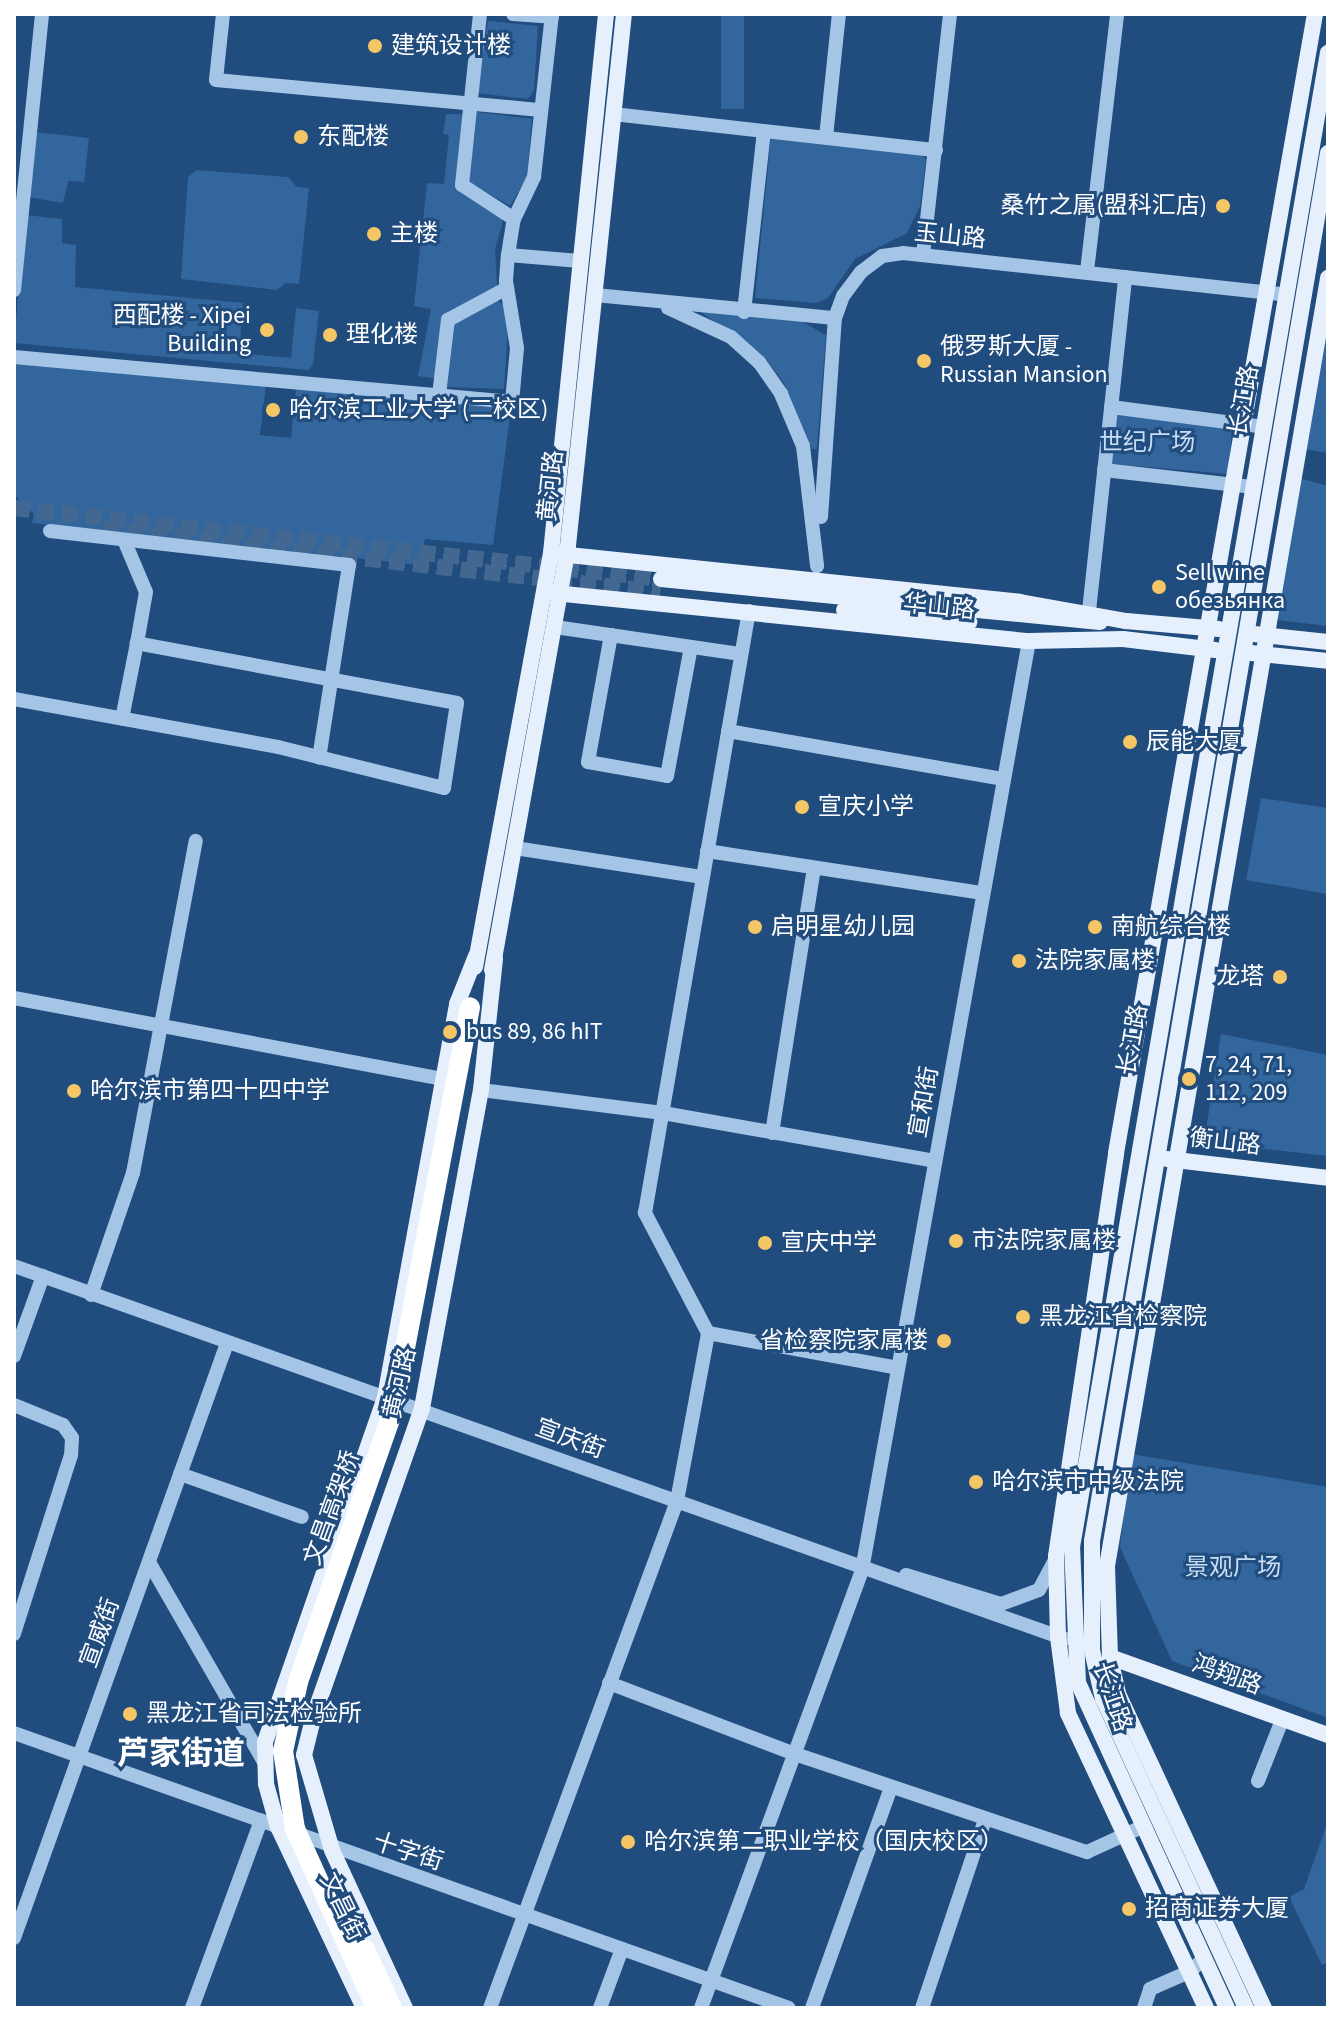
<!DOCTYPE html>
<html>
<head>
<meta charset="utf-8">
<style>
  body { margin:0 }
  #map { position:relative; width:1342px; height:2022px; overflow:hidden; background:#214c7e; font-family:"Source Sans 3","Noto Sans SC",sans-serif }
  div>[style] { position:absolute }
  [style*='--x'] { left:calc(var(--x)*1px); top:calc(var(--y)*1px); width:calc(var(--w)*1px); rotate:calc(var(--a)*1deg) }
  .green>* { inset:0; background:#33669c; transform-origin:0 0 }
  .major-tunnel>* { height:16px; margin-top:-8px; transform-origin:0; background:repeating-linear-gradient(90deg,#426791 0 16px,transparent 0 24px) }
  .minor>* { height:14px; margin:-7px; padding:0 7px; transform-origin:7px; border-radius:7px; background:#a5c5e7 }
  .major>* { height:16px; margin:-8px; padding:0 8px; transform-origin:8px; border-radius:8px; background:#e6f0fd }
  .highway-bridge>* { height:20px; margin:-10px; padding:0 10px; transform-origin:10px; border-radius:10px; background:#fff }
  .dots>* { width:22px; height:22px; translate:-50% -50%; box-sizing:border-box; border:4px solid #214c7e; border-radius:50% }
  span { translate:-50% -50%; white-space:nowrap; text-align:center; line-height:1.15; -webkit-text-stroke:6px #214c7e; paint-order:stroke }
  .poi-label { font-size:24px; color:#fff }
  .left { translate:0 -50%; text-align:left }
  .right { translate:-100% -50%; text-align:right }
  .street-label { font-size:24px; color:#fff }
  .park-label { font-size:24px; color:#c8def5 }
  .district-label { font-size:32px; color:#fff; font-weight:700 }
  .frame { position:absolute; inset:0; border:16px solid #fff; pointer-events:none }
</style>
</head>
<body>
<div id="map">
  <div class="green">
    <div style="left:721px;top:14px;width:23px;height:95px"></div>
    <div style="clip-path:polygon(488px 21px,538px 26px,534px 90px,528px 99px,476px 93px)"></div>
    <div style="clip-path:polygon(477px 112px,532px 119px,527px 177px,510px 206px,469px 182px)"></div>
    <div style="clip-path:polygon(446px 114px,465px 114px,458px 188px,502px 217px,502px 225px,495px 249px,497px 285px,444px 315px,438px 379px,418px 376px,431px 309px,414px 306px,427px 183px,444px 184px,449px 135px,443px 134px)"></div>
    <div style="clip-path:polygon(34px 132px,89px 138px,84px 182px,68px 181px,63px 203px,28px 197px)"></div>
    <div style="clip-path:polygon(771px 136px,920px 154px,926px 159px,920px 206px,907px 233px,855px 259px,828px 298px,816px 303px,755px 298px)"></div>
    <div style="clip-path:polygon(197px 170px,288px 177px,297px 187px,309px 188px,299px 284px,286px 283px,277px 290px,181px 279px,188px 177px)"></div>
    <div style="clip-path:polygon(25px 215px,62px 219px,62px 243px,76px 245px,75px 287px,243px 303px,239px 353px,291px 358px,296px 308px,319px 311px,313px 365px,308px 370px,14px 343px)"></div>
    <div style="clip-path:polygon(494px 298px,505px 306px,508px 327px,504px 389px,447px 387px,455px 320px)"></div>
    <div style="clip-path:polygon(1328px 308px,1328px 453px,1304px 449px)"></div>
    <div style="clip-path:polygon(701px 312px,801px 321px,826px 335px,817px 449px,812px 449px,784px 383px,766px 359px)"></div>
    <div style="clip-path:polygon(14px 359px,266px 385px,260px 435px,291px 438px,296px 388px,512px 402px,493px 545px,425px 539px,420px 565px,32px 523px,34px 514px,14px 495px)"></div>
    <div style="left:1115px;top:415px;width:118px;height:49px;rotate:5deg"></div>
    <div style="clip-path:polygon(1299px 478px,1328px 486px,1328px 626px,1277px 620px)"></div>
    <div style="clip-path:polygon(1261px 798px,1328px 808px,1328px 894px,1246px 880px)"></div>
    <div style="clip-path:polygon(1221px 1034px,1328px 1055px,1328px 1156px,1204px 1142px)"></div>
    <div style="clip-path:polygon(1131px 1454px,1328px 1487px,1328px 1718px,1172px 1661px,1120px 1547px)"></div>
    <div style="clip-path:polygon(1328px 1821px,1328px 1962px,1322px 1965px,1289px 1897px,1304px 1889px)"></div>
  </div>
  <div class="major-tunnel">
    <div style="--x:14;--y:508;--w:651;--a:6.26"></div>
    <div style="--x:103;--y:529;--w:561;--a:6.45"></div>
  </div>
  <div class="minor">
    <div style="--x:223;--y:14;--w:66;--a:96.1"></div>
    <div style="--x:216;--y:80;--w:326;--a:5.3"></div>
    <div style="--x:480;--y:14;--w:172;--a:96"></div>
    <div style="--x:462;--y:185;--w:62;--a:33.2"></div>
    <div style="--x:513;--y:14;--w:39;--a:4"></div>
    <div style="--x:613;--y:114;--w:325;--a:6.4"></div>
    <div style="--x:826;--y:137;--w:124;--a:-84"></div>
    <div style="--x:508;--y:255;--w:72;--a:4.8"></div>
    <div style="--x:923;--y:255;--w:243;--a:-83.6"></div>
    <div style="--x:1087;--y:271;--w:259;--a:-83.3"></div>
    <div style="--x:14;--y:290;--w:277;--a:-84.2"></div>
    <div style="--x:595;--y:295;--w:241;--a:5.5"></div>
    <div style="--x:835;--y:318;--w:23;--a:-70"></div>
    <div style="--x:843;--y:296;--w:30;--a:-53"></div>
    <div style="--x:861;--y:272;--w:26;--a:-37"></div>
    <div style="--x:882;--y:256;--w:21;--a:-8"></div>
    <div style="--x:903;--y:253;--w:386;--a:6.2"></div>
    <div style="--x:668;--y:308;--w:69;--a:24.7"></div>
    <div style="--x:731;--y:337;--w:38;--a:42"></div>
    <div style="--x:759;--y:362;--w:39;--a:55"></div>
    <div style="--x:781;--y:394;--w:56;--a:67.1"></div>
    <div style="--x:803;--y:446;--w:121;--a:83.3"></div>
    <div style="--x:744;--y:312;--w:182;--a:-83.7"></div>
    <div style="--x:14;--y:357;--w:500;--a:5.16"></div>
    <div style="--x:512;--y:402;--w:54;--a:-84.7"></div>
    <div style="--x:517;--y:348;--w:68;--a:-99.3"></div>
    <div style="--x:506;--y:281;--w:26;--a:-86"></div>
    <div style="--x:508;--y:255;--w:36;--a:-81"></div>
    <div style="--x:514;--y:219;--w:47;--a:-64.5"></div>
    <div style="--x:534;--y:177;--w:164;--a:-83.7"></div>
    <div style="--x:439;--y:395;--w:76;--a:-83.2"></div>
    <div style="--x:448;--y:320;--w:67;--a:-28.5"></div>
    <div style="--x:1111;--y:407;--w:154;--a:7.4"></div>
    <div style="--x:1104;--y:470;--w:151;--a:6.5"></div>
    <div style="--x:821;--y:517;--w:199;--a:-86"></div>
    <div style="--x:50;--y:531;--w:301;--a:6.5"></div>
    <div style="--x:349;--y:565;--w:195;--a:98.8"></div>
    <div style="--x:124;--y:540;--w:56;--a:67.1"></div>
    <div style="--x:146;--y:592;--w:52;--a:100"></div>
    <div style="--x:1089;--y:611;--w:336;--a:-83.8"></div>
    <div style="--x:555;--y:627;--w:188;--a:8.3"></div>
    <div style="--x:611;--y:635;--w:129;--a:100.3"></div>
    <div style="--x:588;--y:762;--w:80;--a:10"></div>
    <div style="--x:667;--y:776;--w:131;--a:-79.5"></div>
    <div style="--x:14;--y:699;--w:268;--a:10.3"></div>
    <div style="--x:278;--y:747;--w:171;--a:13.9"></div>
    <div style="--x:444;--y:788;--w:86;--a:-81.3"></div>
    <div style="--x:457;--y:703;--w:326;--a:-169.4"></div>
    <div style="--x:137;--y:643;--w:77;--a:101.2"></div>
    <div style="--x:728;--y:731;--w:280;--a:9.9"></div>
    <div style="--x:515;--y:848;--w:190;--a:8.8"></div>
    <div style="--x:707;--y:851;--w:279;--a:8.7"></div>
    <div style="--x:14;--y:998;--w:437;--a:10.7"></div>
    <div style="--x:481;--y:1090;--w:183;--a:7.2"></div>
    <div style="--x:663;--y:1113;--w:276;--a:10"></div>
    <div style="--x:772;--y:1133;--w:268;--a:-81"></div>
    <div style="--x:14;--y:1266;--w:1115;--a:19.54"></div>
    <div style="--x:91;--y:1295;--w:129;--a:-71"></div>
    <div style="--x:133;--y:1173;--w:338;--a:-79.3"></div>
    <div style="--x:708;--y:1333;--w:193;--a:10.4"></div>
    <div style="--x:14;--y:1356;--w:85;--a:-70.1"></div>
    <div style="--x:14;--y:1405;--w:53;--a:22.2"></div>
    <div style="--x:63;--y:1425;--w:16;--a:55"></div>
    <div style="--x:72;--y:1438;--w:17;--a:93"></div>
    <div style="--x:71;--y:1455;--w:188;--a:107.7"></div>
    <div style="--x:180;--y:1474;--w:129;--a:19.4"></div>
    <div style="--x:149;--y:1562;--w:233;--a:60.1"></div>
    <div style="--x:906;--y:1575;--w:99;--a:17"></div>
    <div style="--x:1001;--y:1604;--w:40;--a:-20.2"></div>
    <div style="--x:1039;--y:1590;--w:34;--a:-62"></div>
    <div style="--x:609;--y:1683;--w:199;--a:20.9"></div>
    <div style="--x:795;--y:1754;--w:308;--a:18.6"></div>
    <div style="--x:1087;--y:1852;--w:63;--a:-24.5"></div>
    <div style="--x:14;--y:1733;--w:822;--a:19.54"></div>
    <div style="--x:1258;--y:1781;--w:66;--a:-68.5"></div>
    <div style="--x:14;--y:1938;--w:632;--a:-70.3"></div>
    <div style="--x:192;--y:2008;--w:200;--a:-69.8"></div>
    <div style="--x:490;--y:2008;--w:540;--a:-69.75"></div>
    <div style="--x:677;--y:1501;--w:171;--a:-79.5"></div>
    <div style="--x:708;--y:1333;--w:136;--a:-117.7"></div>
    <div style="--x:645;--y:1213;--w:611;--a:-80.2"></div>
    <div style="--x:600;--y:2008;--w:63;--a:-69.6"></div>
    <div style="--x:701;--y:2008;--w:467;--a:-69.8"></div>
    <div style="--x:862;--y:1570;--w:944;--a:-79.81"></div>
    <div style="--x:812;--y:2008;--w:235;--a:-70.3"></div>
    <div style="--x:922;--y:2008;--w:198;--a:-71.5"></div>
    <div style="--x:1144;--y:2008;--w:20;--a:-72"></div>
    <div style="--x:1150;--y:1989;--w:43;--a:-23.6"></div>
    <div style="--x:1189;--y:1972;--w:20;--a:-41"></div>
  </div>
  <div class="major">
    <div style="--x:559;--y:554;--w:463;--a:5.9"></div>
    <div style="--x:1020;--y:602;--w:108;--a:10.2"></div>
    <div style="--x:1126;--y:621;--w:93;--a:4.9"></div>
    <div style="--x:661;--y:579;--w:441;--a:5.6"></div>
    <div style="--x:554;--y:593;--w:477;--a:5.8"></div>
    <div style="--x:1029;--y:641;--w:94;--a:-1.2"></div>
    <div style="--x:1123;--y:639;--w:93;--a:6.8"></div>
    <div style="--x:844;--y:610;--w:126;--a:5.5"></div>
    <div style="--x:1254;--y:634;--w:74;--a:6.2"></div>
    <div style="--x:1251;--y:653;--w:77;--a:5.9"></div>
    <div style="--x:475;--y:967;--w:421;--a:-79.6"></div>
    <div style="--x:551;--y:553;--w:542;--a:-84.17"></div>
    <div style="--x:492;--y:970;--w:422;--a:-79.8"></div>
    <div style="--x:567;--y:555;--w:544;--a:-83.99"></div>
    <div style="--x:1167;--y:1159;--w:162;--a:6.7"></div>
    <div style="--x:1110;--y:1657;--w:232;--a:19.7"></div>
    <div style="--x:364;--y:2008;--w:200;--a:-115.4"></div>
    <div style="--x:278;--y:1827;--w:45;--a:-105.6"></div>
    <div style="--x:266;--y:1784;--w:42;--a:-91.4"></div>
    <div style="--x:265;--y:1742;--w:365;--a:-70.8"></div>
    <div style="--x:385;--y:1397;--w:400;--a:-79.6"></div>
    <div style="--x:457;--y:1004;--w:52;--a:-68.4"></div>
    <div style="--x:405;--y:2008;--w:174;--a:-114.8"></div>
    <div style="--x:332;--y:1850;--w:99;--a:-106.4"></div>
    <div style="--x:304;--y:1755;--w:41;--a:-76"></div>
    <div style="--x:314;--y:1715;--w:325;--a:-70.6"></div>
    <div style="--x:422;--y:1408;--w:323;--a:-79.5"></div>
    <div style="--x:481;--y:1090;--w:132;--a:-83.9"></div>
    <div style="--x:1206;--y:2008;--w:326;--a:-115.1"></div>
    <div style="--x:1068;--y:1713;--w:77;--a:-97.5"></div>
    <div style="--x:1058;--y:1637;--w:81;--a:-91.4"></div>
    <div style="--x:1056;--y:1556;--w:407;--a:-81.5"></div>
    <div style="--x:1116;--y:1153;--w:1156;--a:-80.09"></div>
    <div style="--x:1227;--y:2008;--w:358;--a:-114.6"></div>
    <div style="--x:1078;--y:1683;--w:136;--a:-92.5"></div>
    <div style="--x:1072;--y:1547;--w:1516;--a:-80.28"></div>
    <div style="--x:1246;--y:2008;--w:340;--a:-114.8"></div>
    <div style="--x:1103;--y:1699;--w:50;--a:-102.7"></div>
    <div style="--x:1092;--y:1650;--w:109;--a:-90"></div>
    <div style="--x:1092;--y:1541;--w:1408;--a:-80.35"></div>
    <div style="--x:1264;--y:2008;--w:347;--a:-114.9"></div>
    <div style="--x:1118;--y:1693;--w:37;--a:-103"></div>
    <div style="--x:1110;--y:1657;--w:91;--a:-91.9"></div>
    <div style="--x:1107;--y:1566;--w:1307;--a:-80.26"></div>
  </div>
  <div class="highway-bridge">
    <div style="--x:365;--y:1950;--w:64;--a:65"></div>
    <div style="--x:376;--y:2008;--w:196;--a:-114.3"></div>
    <div style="--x:295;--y:1829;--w:79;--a:-98.7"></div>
    <div style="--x:283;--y:1751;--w:71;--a:-77.7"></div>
    <div style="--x:298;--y:1682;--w:287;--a:-70.7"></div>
    <div style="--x:393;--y:1411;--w:411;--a:-79.2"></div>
  </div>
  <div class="dots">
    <div style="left:375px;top:46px;background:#f4c666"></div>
    <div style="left:301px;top:137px;background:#f4c666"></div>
    <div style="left:1223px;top:206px;background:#f4c666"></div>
    <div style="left:374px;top:234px;background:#f4c666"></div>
    <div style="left:267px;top:330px;background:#f4c666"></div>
    <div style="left:330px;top:335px;background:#f4c666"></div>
    <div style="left:924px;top:361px;background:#f4c666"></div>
    <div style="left:273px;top:410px;background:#f4c666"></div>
    <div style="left:1159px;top:587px;background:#f4c666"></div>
    <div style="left:1130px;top:742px;background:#f4c666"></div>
    <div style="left:802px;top:807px;background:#f4c666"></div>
    <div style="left:755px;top:927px;background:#f4c666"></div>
    <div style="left:1095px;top:927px;background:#f4c666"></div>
    <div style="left:1019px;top:961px;background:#f4c666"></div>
    <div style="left:1280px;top:977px;background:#f4c666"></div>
    <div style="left:450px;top:1032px;background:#f4c666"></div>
    <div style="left:1189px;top:1079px;background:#f4c666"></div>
    <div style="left:74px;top:1091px;background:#f4c666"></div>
    <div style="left:956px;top:1241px;background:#f4c666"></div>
    <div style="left:765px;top:1243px;background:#f4c666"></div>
    <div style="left:1023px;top:1317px;background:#f4c666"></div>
    <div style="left:944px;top:1341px;background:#f4c666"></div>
    <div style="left:976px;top:1482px;background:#f4c666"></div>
    <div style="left:130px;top:1714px;background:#f4c666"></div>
    <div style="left:628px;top:1842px;background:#f4c666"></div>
    <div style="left:1129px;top:1909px;background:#f4c666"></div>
  </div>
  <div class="poi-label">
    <span class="left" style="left:391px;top:46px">建筑设计楼</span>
    <span class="left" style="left:317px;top:137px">东配楼</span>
    <span class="right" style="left:1207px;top:206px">桑竹之属(盟科汇店)</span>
    <span class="left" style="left:390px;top:234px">主楼</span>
    <span class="right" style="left:251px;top:330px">西配楼 - Xipei<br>Building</span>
    <span class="left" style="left:346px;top:335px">理化楼</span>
    <span class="left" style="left:940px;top:361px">俄罗斯大厦 -<br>Russian Mansion</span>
    <span class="left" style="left:289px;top:410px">哈尔滨工业大学 (二校区)</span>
    <span class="left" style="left:1175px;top:587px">Sell wine<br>обезьянка</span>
    <span class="left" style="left:1146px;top:742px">辰能大厦</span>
    <span class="left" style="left:818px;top:807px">宣庆小学</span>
    <span class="left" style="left:771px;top:927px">启明星幼儿园</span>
    <span class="left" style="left:1111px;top:927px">南航综合楼</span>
    <span class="left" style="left:1035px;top:961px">法院家属楼</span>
    <span class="right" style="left:1264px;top:977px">龙塔</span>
    <span class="left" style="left:466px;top:1032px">bus 89, 86 hIT</span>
    <span class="left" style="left:1205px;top:1079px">7, 24, 71,<br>112, 209</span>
    <span class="left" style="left:90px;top:1091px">哈尔滨市第四十四中学</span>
    <span class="left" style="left:972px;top:1241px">市法院家属楼</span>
    <span class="left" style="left:781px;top:1243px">宣庆中学</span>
    <span class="left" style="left:1039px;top:1317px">黑龙江省检察院</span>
    <span class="right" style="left:928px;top:1341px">省检察院家属楼</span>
    <span class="left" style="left:992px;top:1482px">哈尔滨市中级法院</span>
    <span class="left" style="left:146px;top:1714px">黑龙江省司法检验所</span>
    <span class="left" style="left:644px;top:1842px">哈尔滨第二职业学校（国庆校区）</span>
    <span class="left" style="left:1145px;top:1909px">招商证券大厦</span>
  </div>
  <div class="street-label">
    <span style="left:950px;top:236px;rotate:6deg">玉山路</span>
    <span style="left:1244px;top:401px;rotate:-80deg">长江路</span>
    <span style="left:551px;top:486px;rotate:-84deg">黄河路</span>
    <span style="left:939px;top:607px;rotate:6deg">华山路</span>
    <span style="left:1133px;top:1040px;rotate:-80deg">长江路</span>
    <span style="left:924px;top:1102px;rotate:-80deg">宣和街</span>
    <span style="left:1225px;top:1142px;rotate:7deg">衡山路</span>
    <span style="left:400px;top:1383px;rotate:-77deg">黄河路</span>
    <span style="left:570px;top:1439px;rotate:20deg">宣庆街</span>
    <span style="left:332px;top:1508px;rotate:-70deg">文昌高架桥</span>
    <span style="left:100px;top:1633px;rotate:-70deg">宣威街</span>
    <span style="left:1227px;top:1675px;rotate:20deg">鸿翔路</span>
    <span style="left:1112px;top:1697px;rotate:71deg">长江路</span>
    <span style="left:408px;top:1852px;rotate:18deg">十字街</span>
    <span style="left:342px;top:1907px;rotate:64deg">文昌街</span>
  </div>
  <div class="park-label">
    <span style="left:1147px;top:443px">世纪广场</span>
    <span style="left:1233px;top:1568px">景观广场</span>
  </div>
  <div class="district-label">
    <span style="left:181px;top:1754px">芦家街道</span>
  </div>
  <div class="frame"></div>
</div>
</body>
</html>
